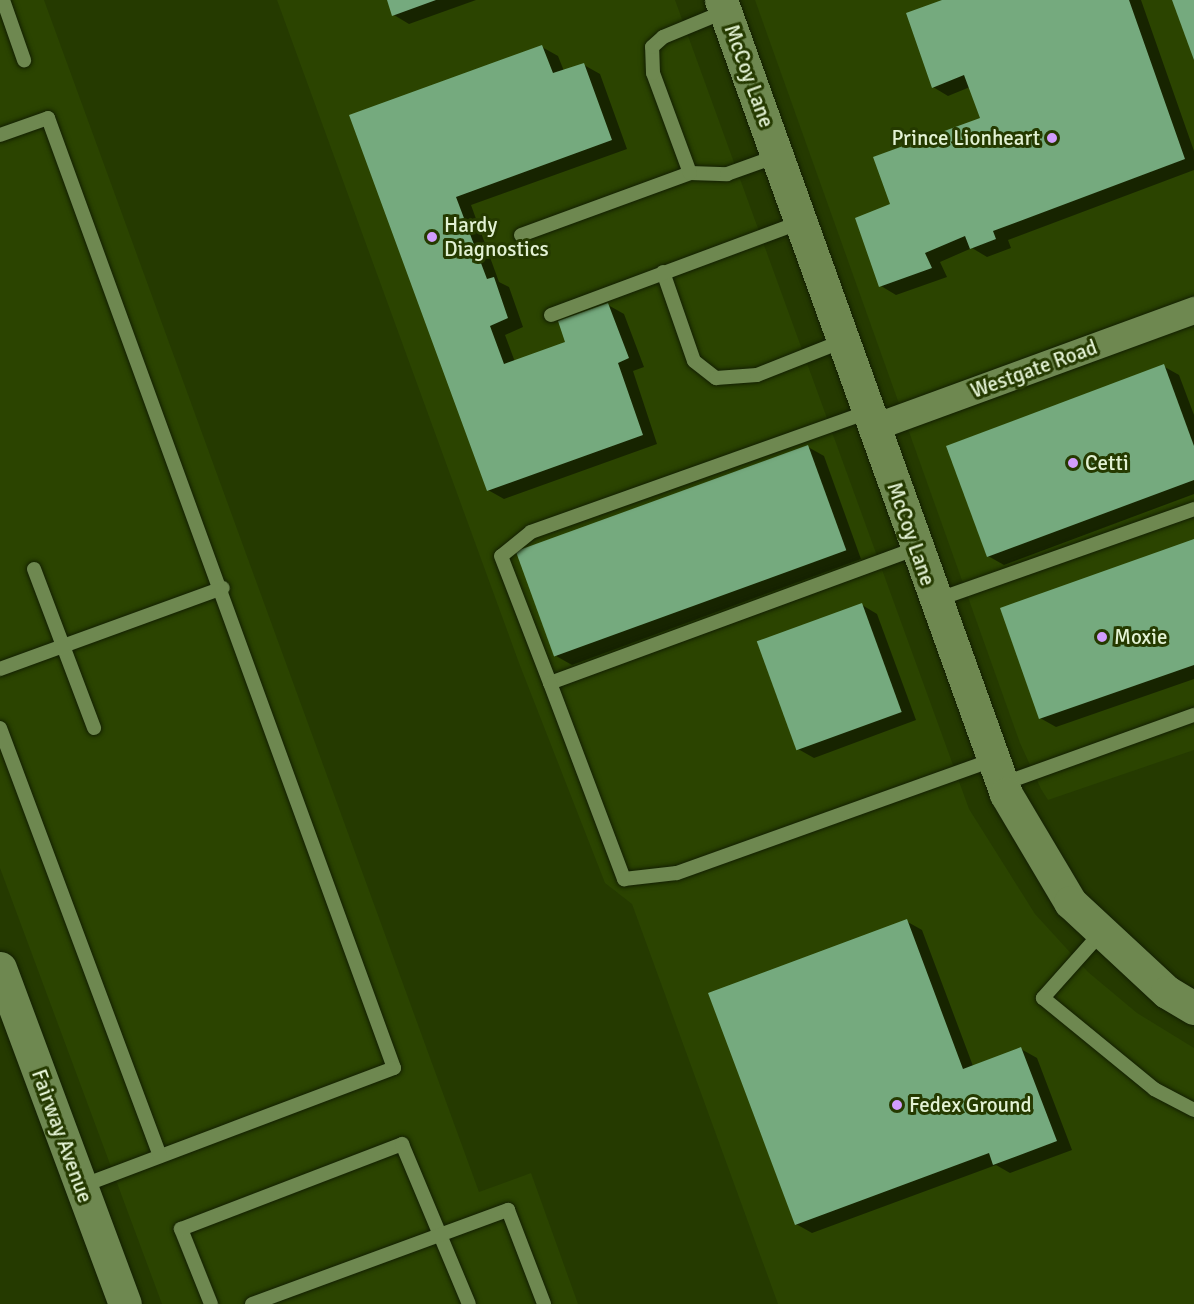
<!DOCTYPE html>
<html>
<head>
<meta charset="utf-8">
<style>
  body { margin:0 }
  #map { position:relative; width:1194px; height:1304px; overflow:hidden; background:#253a00; font-family:Signika,sans-serif }
  div>[style] { position:absolute }
  [style*='--x'] { left:calc(var(--x)*1px); top:calc(var(--y)*1px); width:calc(var(--w)*1px); rotate:calc(var(--a)*1deg) }
  .built>* { inset:0; background:#2b4400 }
  .shadow>* { inset:0; background:#0007 }
  .building>* { inset:0; background:#75aa7e; transform-origin:0 0 }
  .roads { filter:drop-shadow(0 0 2px #131f03) drop-shadow(0 0 2px #131f03) }
  .service>* { height:14px; margin:-7px; padding:0 7px; transform-origin:7px; border-radius:7px; background:#6e8850 }
  .minor>* { height:27px; margin:-13.5px; padding:0 13.5px; transform-origin:13.5px; border-radius:13.5px; background:#6e8850 }
  .tertiary>* { height:33px; margin:-16.5px; padding:0 16.5px; transform-origin:16.5px; border-radius:16.5px; background:#6e8850 }
  .dots>* { width:16px; height:16px; translate:-50% -50%; box-sizing:border-box; border:3px solid #253a00; border-radius:50% }
  span { translate:-50% -50%; white-space:nowrap; text-align:center; line-height:1.15; -webkit-text-stroke:6px #253a00; paint-order:stroke }
  .street-label { font-size:21px; color:#e3f2d4 }
  .poi-label { font-size:21px; color:#e3f2d4 }
  .right { translate:-100% -50%; text-align:right }
  .left { translate:0 -50%; text-align:left }
</style>
</head>
<body>
<div id="map">
  <div class="built">
    <div style="clip-path:polygon(0 0,44px 0,479px 1192px,531px 1173px,578px 1304px,162px 1304px,0 868px)"></div>
    <div style="clip-path:polygon(277px 0,675px 0,969px 809px,1035px 914px,1088px 972px,1137px 1013px,1194px 1048px,1194px 1304px,778px 1304px,632px 904px,605px 883px,519px 663px)"></div>
    <div style="clip-path:polygon(755px 0,1194px 0,1194px 750px,1048px 800px,1041px 789px,1020px 743px)"></div>
  </div>
  <div class="shadow">
    <div style="clip-path:polygon(388px 0,476px 0,409px 24px,394px 15px)"></div>
    <div style="clip-path:polygon(943px 0,1141px 0,1194px 151px,1194px 170px,1008px 240px,1011px 248px,987px 257px,972px 248px,940px 262px,947px 277px,896px 295px,881px 286px,892px 205px,982px 119px,970px 87px,948px 96px,933px 87px)"></div>
    <div style="clip-path:polygon(542px 47px,558px 56px,564px 71px,584px 65px,600px 74px,627px 149px,471px 205px,499px 282px,509px 287px,523px 327px,505px 335px,515px 362px,567px 343px,608px 305px,624px 314px,644px 367px,633px 371px,657px 444px,504px 499px,488px 490px,351px 116px)"></div>
    <div style="clip-path:polygon(1163px 366px,1179px 375px,1194px 415px,1194px 494px,1004px 565px,988px 556px)"></div>
    <div style="clip-path:polygon(808px 447px,824px 456px,861px 559px,572px 665px,556px 656px)"></div>
    <div style="clip-path:polygon(1194px 540px,1194px 679px,1056px 727px,1040px 718px)"></div>
    <div style="clip-path:polygon(862px 605px,877px 614px,916px 720px,814px 758px,798px 749px)"></div>
    <div style="clip-path:polygon(906px 921px,922px 930px,973px 1066px,1021px 1049px,1037px 1058px,1072px 1150px,1010px 1173px,996px 1165px,812px 1233px,796px 1224px)"></div>
  </div>
  <div class="building">
    <div style="clip-path:polygon(387px 0,436px 0,392px 16px)"></div>
    <div style="clip-path:polygon(942px 0,1129px 0,1185px 159px,993px 231px,996px 239px,970px 249px,965px 236px,925px 253px,932px 268px,879px 287px,855px 218px,890px 204px,873px 157px,980px 118px,964px 75px,932px 88px,906px 13px)"></div>
    <div style="clip-path:polygon(1172px 0,1194px 0,1194px 60px)"></div>
    <div style="clip-path:polygon(542px 45px,553px 73px,584px 63px,612px 140px,456px 197px,487px 279px,494px 277px,508px 318px,490px 326px,504px 364px,565px 342px,558px 321px,608px 303px,629px 358px,618px 363px,643px 435px,487px 491px,349px 115px)"></div>
    <div style="clip-path:polygon(1164px 364px,1194px 446px,1194px 480px,987px 557px,946px 446px)"></div>
    <div style="left:808px;top:445px;width:112px;height:311px;rotate:70deg"></div>
    <div style="clip-path:polygon(1194px 539px,1194px 665px,1039px 719px,1000px 608px)"></div>
    <div style="left:862px;top:603px;width:116px;height:112px;rotate:70deg"></div>
    <div style="clip-path:polygon(907px 919px,963px 1069px,1021px 1047px,1057px 1141px,993px 1165px,989px 1153px,795px 1225px,708px 993px)"></div>
  </div>
  <div class="roads">
    <div class="service">
      <div style="--x:3;--y:0;--w:64;--a:70.7"></div>
      <div style="--x:0;--y:135;--w:51;--a:-19.5"></div>
      <div style="--x:48;--y:118;--w:1011;--a:69.99"></div>
      <div style="--x:394;--y:1068;--w:335;--a:159.3"></div>
      <div style="--x:690;--y:173;--w:37;--a:2"></div>
      <div style="--x:727;--y:174;--w:53;--a:-19.8"></div>
      <div style="--x:521;--y:235;--w:180;--a:-20.1"></div>
      <div style="--x:690;--y:173;--w:107;--a:-110.3"></div>
      <div style="--x:653;--y:73;--w:26;--a:-92"></div>
      <div style="--x:652;--y:47;--w:15;--a:-42"></div>
      <div style="--x:663;--y:37;--w:68;--a:-22.4"></div>
      <div style="--x:663;--y:272;--w:94;--a:70.8"></div>
      <div style="--x:694;--y:361;--w:28;--a:38"></div>
      <div style="--x:716;--y:378;--w:41;--a:-4.2"></div>
      <div style="--x:757;--y:375;--w:92;--a:-21.6"></div>
      <div style="--x:551;--y:315;--w:267;--a:-20.4"></div>
      <div style="--x:868;--y:412;--w:358;--a:160.4"></div>
      <div style="--x:531;--y:532;--w:38;--a:141"></div>
      <div style="--x:501;--y:556;--w:136;--a:68.9"></div>
      <div style="--x:550;--y:683;--w:390;--a:-20.2"></div>
      <div style="--x:34;--y:569;--w:170;--a:69.3"></div>
      <div style="--x:936;--y:600;--w:274;--a:-19.4"></div>
      <div style="--x:0;--y:669;--w:237;--a:-20"></div>
      <div style="--x:550;--y:683;--w:210;--a:69.3"></div>
      <div style="--x:624;--y:879;--w:53;--a:-6.5"></div>
      <div style="--x:677;--y:873;--w:335;--a:-19.7"></div>
      <div style="--x:0;--y:728;--w:457;--a:69.5"></div>
      <div style="--x:1002;--y:784;--w:204;--a:-19.8"></div>
      <div style="--x:1100;--y:934;--w:86;--a:131.7"></div>
      <div style="--x:1043;--y:998;--w:144;--a:39.3"></div>
      <div style="--x:1154;--y:1089;--w:45;--a:27.7"></div>
      <div style="--x:211;--y:1304;--w:81;--a:-111.8"></div>
      <div style="--x:181;--y:1229;--w:237;--a:-21"></div>
      <div style="--x:402;--y:1144;--w:173;--a:67.3"></div>
      <div style="--x:252;--y:1304;--w:273;--a:-20.2"></div>
      <div style="--x:508;--y:1210;--w:101;--a:69"></div>
    </div>
    <div class="minor">
      <div style="--x:874;--y:427;--w:341;--a:-20.1"></div>
    </div>
    <div class="tertiary">
      <div style="--x:721;--y:0;--w:844;--a:70.25"></div>
      <div style="--x:1006;--y:794;--w:126;--a:59.3"></div>
      <div style="--x:1070;--y:902;--w:132;--a:42.9"></div>
      <div style="--x:1167;--y:992;--w:31;--a:31"></div>
      <div style="--x:0;--y:968;--w:358;--a:69.6"></div>
    </div>
  </div>
  <div class="dots">
    <div style="left:1052px;top:138px;background:#d29dfd"></div>
    <div style="left:432px;top:237px;background:#d29dfd"></div>
    <div style="left:1073px;top:463px;background:#d29dfd"></div>
    <div style="left:1102px;top:637px;background:#d29dfd"></div>
    <div style="left:897px;top:1105px;background:#d29dfd"></div>
  </div>
  <div class="street-label">
    <span style="left:749px;top:76px;rotate:70deg">McCoy Lane</span>
    <span style="left:1034px;top:369px;rotate:-20deg">Westgate Road</span>
    <span style="left:911px;top:534px;rotate:71deg">McCoy Lane</span>
    <span style="left:62px;top:1136px;rotate:70deg">Fairway Avenue</span>
  </div>
  <div class="poi-label">
    <span class="right" style="left:1040px;top:138px">Prince Lionheart</span>
    <span class="left" style="left:444px;top:237px">Hardy<br>Diagnostics</span>
    <span class="left" style="left:1085px;top:463px">Cetti</span>
    <span class="left" style="left:1114px;top:637px">Moxie</span>
    <span class="left" style="left:909px;top:1105px">Fedex Ground</span>
  </div>
</div>
</body>
</html>
